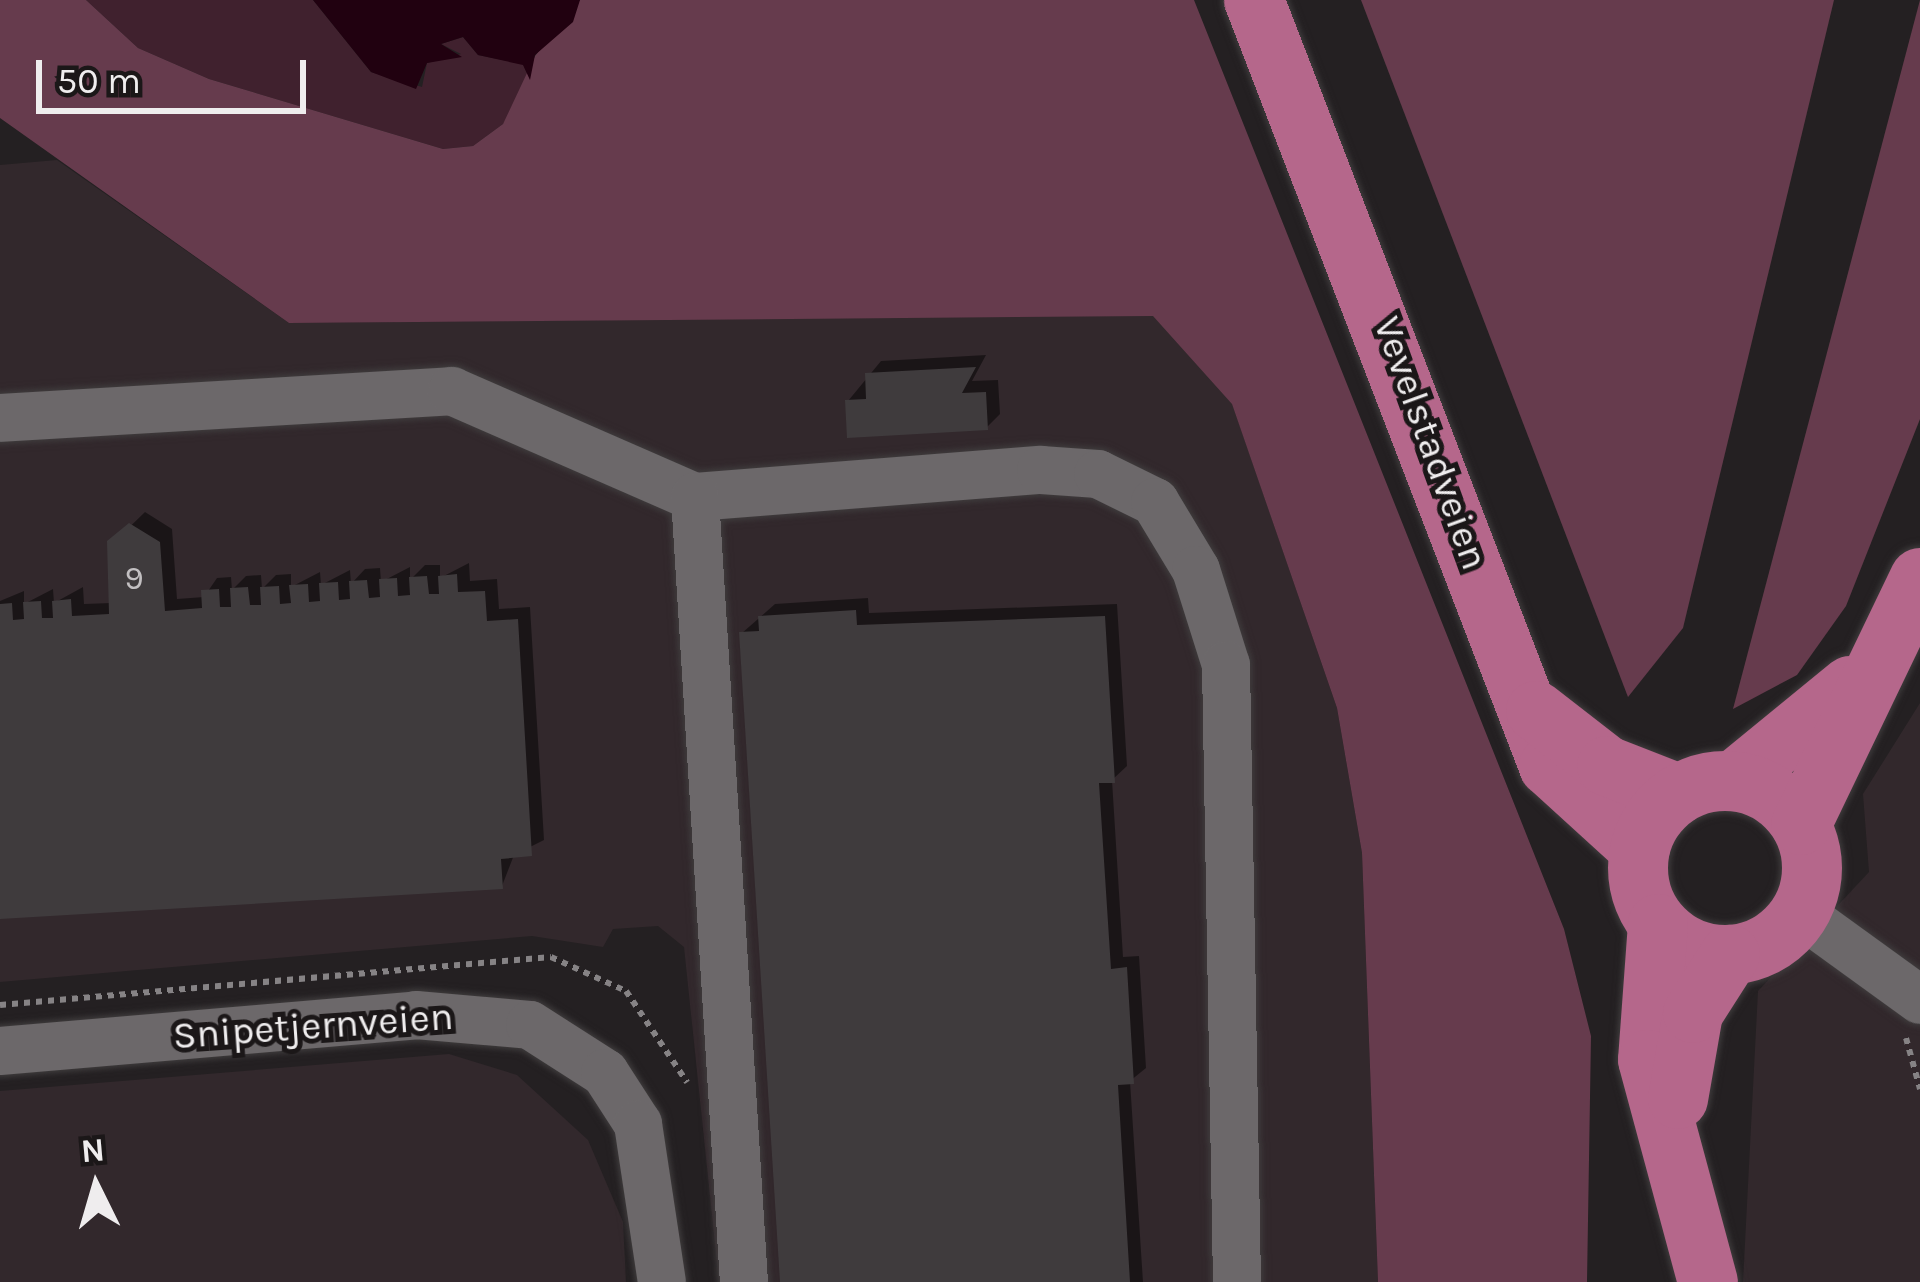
<!DOCTYPE html>
<html>
<head>
<meta charset="utf-8">
<style>
	body { margin:0 }
	#map { position:relative; width:1920px; height:1282px; overflow:hidden; background:#242022; font-family:Karla,sans-serif }
	div>[style] { position:absolute }
	[style*='--x'] { left:calc(var(--x)*1px); top:calc(var(--y)*1px); width:calc(var(--w)*1px); rotate:calc(var(--a)*1deg) }
	.built>* { inset:0; background:#32282c }
	.green>* { inset:0; background:#40212e }
	.forest>* { inset:0; background:#663b4d }
	.water>* { inset:0; background:#210110 }
	.shadow>* { inset:0; background:#0007 }
	.building>* { inset:0; background:#3f3b3d }
	.path>* { height:6px; margin-top:-3px; transform-origin:0; background:repeating-linear-gradient(90deg,#868385 0 6px,transparent 0 12px) }
	.roads { filter:drop-shadow(0 0 3px #3f3c3d) drop-shadow(0 0 3px #3f3c3d) }
	.minor>* { height:48px; margin:-24px; padding:0 24px; transform-origin:24px; border-radius:24px; background:#6c686a }
	.major>* { height:60px; margin:-30px; padding:0 30px; transform-origin:30px; border-radius:30px; background:#b5678b }
	.major>.ring { margin:-30px; padding:0; box-sizing:content-box; background:none; border:60px solid #b5678b; border-radius:50% }
	span { translate:-50% -50%; white-space:nowrap; text-align:center; line-height:1.15; -webkit-text-stroke:10px #1b1718; paint-order:stroke }
	.number-label { font-size:33px; color:#c3c0c2 }
	.number-label span { -webkit-text-stroke-width:0 }
	.street-label { font-size:39px; color:#efedee }
	.north { position:absolute; left:36px; top:1126px; width:120px; height:120px; -webkit-text-stroke:9px #1b1718; paint-order:stroke; rotate:355deg; font-size:33px; font-weight:700; line-height:48px; text-align:center; color:#efedee }
	.north::after { content:''; display:block; margin:auto; width:42px; height:54px; background:#efedee; clip-path:polygon(50% 0,100% 100%,50% 72%,0 100%) }
	.scale { position:absolute; left:36px; top:60px; width:270px; height:54px; box-sizing:border-box; border:6px solid #efedee; border-top:0; padding-left:15px; font-size:36px; line-height:42px; white-space:nowrap; color:#efedee; -webkit-text-stroke:9px #1b1718; paint-order:stroke }
</style>
</head>
<body>
<div id="map">
	<div class="built">
		<div style="clip-path:polygon(57px 160px,289px 323px,1153px 315px,1232px 403px,1337px 708px,1362px 853px,1378px 1282px,719px 1282px,684px 947px,658px 926px,613px 929px,603px 947px,532px 936px,0 982px,0 165px)"></div>
		<div style="clip-path:polygon(1920px 703px,1920px 1282px,1743px 1282px,1758px 991px,1869px 872px,1863px 794px)"></div>
		<div style="clip-path:polygon(449px 1054px,517px 1075px,588px 1140px,623px 1222px,626px 1282px,0 1282px,0 1091px)"></div>
	</div>
	<div class="green">
		<div style="clip-path:polygon(86px 0,313px 0,371px 72px,422px 87px,427px 63px,461px 54px,441px 44px,463px 37px,478px 55px,523px 64px,530px 80px,503px 124px,473px 146px,443px 149px,209px 79px,138px 48px)"></div>
	</div>
	<div class="forest">
		<div style="clip-path:polygon(0 0,86px 0,138px 48px,209px 79px,443px 149px,473px 146px,503px 124px,535px 56px,580px 0,1194px 0,1564px 929px,1591px 1036px,1587px 1282px,1378px 1282px,1362px 853px,1337px 708px,1232px 404px,1153px 316px,289px 323px,0 118px)"></div>
		<div style="clip-path:polygon(1361px 0,1834px 0,1683px 628px,1628px 697px)"></div>
		<div style="clip-path:polygon(1920px 0,1920px 419px,1846px 606px,1797px 675px,1733px 709px)"></div>
	</div>
	<div class="water">
		<div style="clip-path:polygon(313px 0,580px 0,573px 22px,535px 55px,530px 80px,523px 65px,478px 55px,463px 37px,441px 44px,462px 57px,427px 63px,416px 89px,371px 72px)"></div>
	</div>
	<div class="shadow">
		<div style="clip-path:polygon(986px 355px,972px 381px,998px 380px,1000px 414px,987px 427px,848px 401px,881px 361px)"></div>
		<div style="clip-path:polygon(145px 512px,172px 529px,177px 599px,204px 597px,217px 578px,231px 577px,232px 590px,246px 576px,261px 575px,262px 589px,276px 575px,291px 574px,291px 587px,320px 572px,321px 585px,350px 570px,351px 584px,365px 569px,380px 568px,381px 582px,410px 567px,410px 580px,425px 565px,440px 565px,440px 578px,469px 563px,470px 581px,497px 579px,499px 609px,530px 607px,544px 840px,514px 855px,502px 886px,0 916px,0 601px,24px 591px,24px 604px,53px 589px,54px 603px,83px 587px,84px 604px,111px 603px,109px 547px)"></div>
		<div style="clip-path:polygon(868px 598px,869px 613px,1117px 604px,1127px 766px,1112px 780px,1123px 957px,1139px 956px,1146px 1068px,1130px 1081px,1143px 1282px,783px 1282px,742px 633px,775px 604px)"></div>
	</div>
	<div class="building">
		<div style="clip-path:polygon(976px 367px,962px 393px,986px 392px,988px 430px,847px 438px,845px 400px,866px 399px,865px 373px)"></div>
		<div style="clip-path:polygon(129px 523px,160px 542px,165px 611px,202px 608px,201px 590px,219px 589px,220px 607px,231px 607px,230px 588px,248px 587px,250px 605px,261px 605px,260px 587px,279px 586px,280px 604px,291px 603px,289px 585px,308px 584px,309px 602px,320px 601px,319px 583px,338px 582px,339px 600px,350px 599px,349px 581px,367px 580px,369px 598px,380px 597px,379px 579px,397px 578px,398px 596px,410px 595px,409px 577px,427px 576px,429px 594px,439px 594px,438px 576px,457px 574px,458px 592px,485px 591px,487px 621px,518px 619px,532px 856px,501px 859px,503px 889px,0 919px,0 604px,12px 603px,13px 620px,24px 619px,23px 602px,41px 601px,42px 618px,53px 618px,52px 601px,71px 599px,72px 616px,109px 614px,107px 541px)"></div>
		<div style="clip-path:polygon(856px 610px,857px 625px,1105px 616px,1115px 783px,1099px 783px,1111px 969px,1127px 967px,1134px 1084px,1118px 1085px,1130px 1282px,780px 1282px,739px 632px,759px 631px,758px 616px)"></div>
	</div>
	<div class="path">
		<div style="--x:0;--y:1005;--w:553;--a:-4.98"></div>
		<div style="--x:551;--y:957;--w:82;--a:24.4"></div>
		<div style="--x:626;--y:991;--w:110;--a:56.2"></div>
		<div style="--x:1906;--y:1038;--w:53;--a:74.6"></div>
	</div>
	<div class="roads">
		<div class="minor">
			<div style="--x:0;--y:418;--w:453;--a:-3.4"></div>
			<div style="--x:452;--y:391;--w:265;--a:23.6"></div>
			<div style="--x:695;--y:497;--w:347;--a:-4.5"></div>
			<div style="--x:1041;--y:470;--w:57;--a:4"></div>
			<div style="--x:1098;--y:474;--w:64;--a:26.2"></div>
			<div style="--x:1155;--y:502;--w:79;--a:58.9"></div>
			<div style="--x:1196;--y:570;--w:100;--a:72.5"></div>
			<div style="--x:1226;--y:665;--w:617;--a:88.98"></div>
			<div style="--x:695;--y:497;--w:787;--a:86.43"></div>
			<div style="--x:1800;--y:913;--w:148;--a:35.9"></div>
			<div style="--x:0;--y:1051;--w:418;--a:-4.9"></div>
			<div style="--x:416;--y:1015;--w:114;--a:5"></div>
			<div style="--x:530;--y:1025;--w:89;--a:32.6"></div>
			<div style="--x:605;--y:1073;--w:61;--a:57.1"></div>
			<div style="--x:638;--y:1124;--w:160;--a:81.4"></div>
		</div>
		<div class="major">
			<div style="--x:1254;--y:0;--w:821;--a:68.94"></div>
			<div style="--x:1549;--y:766;--w:123;--a:42.4"></div>
			<div style="--x:1536;--y:711;--w:90;--a:37.8"></div>
			<div style="--x:1607;--y:766;--w:77;--a:21.3"></div>
			<div style="--x:1734;--y:781;--w:150;--a:-39.3"></div>
			<div class="ring" style="left:1638px;top:781px;width:114px;height:114px"></div>
			<div style="--x:1801;--y:825;--w:274;--a:-64.3"></div>
			<div style="--x:1658;--y:924;--w:136;--a:94.2"></div>
			<div style="--x:1648;--y:1060;--w:230;--a:74.9"></div>
			<div style="--x:1678;--y:1099;--w:87;--a:-80.1"></div>
			<div style="--x:1693;--y:1013;--w:69;--a:-57.5"></div>
		</div>
	</div>
	<div class="number-label">
		<span style="left:134px;top:579px">9</span>
	</div>
	<div class="street-label">
		<span style="left:1431px;top:443px;rotate:70deg">Vevelstadveien</span>
		<span style="left:313px;top:1026px;rotate:-4deg">Snipetjernveien</span>
	</div>
	<div class="north">N</div>
	<div class="scale">50 m</div>
</div>
</body>
</html>
